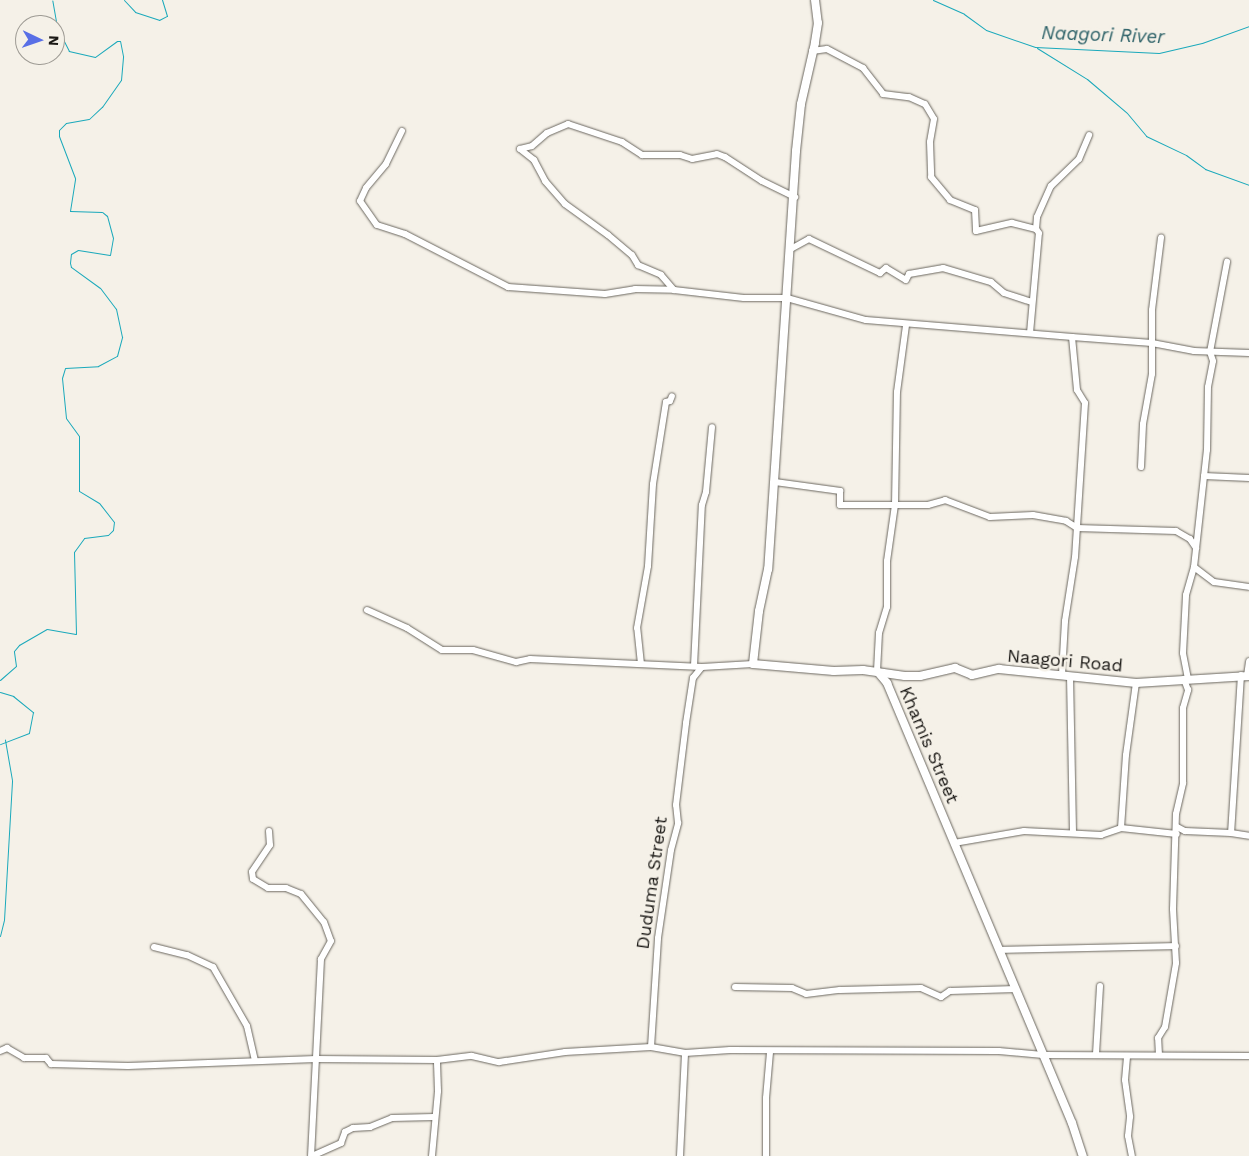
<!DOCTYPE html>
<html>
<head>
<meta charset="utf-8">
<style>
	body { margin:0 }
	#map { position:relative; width:1249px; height:1156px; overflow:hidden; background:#f5f1e8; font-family:"Work Sans",sans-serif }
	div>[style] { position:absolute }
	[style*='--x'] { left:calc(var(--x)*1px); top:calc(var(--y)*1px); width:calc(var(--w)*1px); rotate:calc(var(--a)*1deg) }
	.stream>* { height:1px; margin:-0.5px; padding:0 0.5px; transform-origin:0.5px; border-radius:0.5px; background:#1aa9bb }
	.roads { filter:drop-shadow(0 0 1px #6b675f) drop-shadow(0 0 1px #6b675f) }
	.minor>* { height:6px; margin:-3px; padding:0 3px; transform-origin:3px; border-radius:3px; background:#fff }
	.tertiary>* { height:8px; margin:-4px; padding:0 4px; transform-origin:4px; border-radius:4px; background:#fff }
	span { translate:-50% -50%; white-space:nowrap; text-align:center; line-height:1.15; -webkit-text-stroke:5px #f5f1e8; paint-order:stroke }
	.street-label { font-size:18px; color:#1b1916 }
	.water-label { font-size:19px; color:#2b6067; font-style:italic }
	.north { position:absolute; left:15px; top:15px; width:50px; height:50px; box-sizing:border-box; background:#f5f1e8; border:1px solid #9e9b94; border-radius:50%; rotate:93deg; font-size:14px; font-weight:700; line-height:20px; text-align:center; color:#1b1916 }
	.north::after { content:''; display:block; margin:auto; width:18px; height:22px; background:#596fe6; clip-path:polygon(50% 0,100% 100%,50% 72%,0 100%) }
</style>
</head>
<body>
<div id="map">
	<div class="stream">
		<div style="--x:124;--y:0;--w:16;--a:47"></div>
		<div style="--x:135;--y:12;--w:25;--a:18"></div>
		<div style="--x:159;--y:20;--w:9;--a:-27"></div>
		<div style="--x:167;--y:16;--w:17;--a:-107"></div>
		<div style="--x:933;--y:0;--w:34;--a:24"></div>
		<div style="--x:964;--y:14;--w:27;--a:36"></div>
		<div style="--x:986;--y:30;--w:52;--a:19.1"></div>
		<div style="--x:1035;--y:47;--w:124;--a:2.8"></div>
		<div style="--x:1159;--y:53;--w:44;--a:-13.1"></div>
		<div style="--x:1202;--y:43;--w:50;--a:-19.9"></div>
		<div style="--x:1037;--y:48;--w:59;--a:31.8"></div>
		<div style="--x:1087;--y:79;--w:52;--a:40.4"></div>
		<div style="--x:1127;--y:113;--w:30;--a:50"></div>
		<div style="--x:1146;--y:136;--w:44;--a:25.4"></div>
		<div style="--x:1186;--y:155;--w:24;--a:36"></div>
		<div style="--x:1205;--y:169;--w:47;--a:20"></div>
		<div style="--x:0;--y:680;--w:21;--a:-41"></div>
		<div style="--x:16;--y:666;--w:15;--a:-98"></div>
		<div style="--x:14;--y:651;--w:8;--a:-50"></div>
		<div style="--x:19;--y:645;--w:32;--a:-30"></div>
		<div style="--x:47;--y:629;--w:29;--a:10"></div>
		<div style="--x:76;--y:634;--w:82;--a:-91.4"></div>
		<div style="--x:74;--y:552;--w:17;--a:-54"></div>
		<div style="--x:84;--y:538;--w:24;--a:-7"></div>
		<div style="--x:108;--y:535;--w:7;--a:-45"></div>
		<div style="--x:113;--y:530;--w:8;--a:-83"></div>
		<div style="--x:114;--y:522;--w:24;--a:-128"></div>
		<div style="--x:99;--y:503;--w:23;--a:-149"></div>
		<div style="--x:79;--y:491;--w:55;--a:-90"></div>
		<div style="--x:79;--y:436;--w:22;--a:-126"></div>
		<div style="--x:66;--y:418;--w:40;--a:-95.7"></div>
		<div style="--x:62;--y:378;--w:10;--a:-73"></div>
		<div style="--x:65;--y:368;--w:33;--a:-3"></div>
		<div style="--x:98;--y:366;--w:21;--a:-28"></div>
		<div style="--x:117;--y:356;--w:20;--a:-75"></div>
		<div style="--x:122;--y:337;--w:29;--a:-102"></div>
		<div style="--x:116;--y:309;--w:26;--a:-127"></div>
		<div style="--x:100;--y:288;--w:36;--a:-144"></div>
		<div style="--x:71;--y:267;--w:4;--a:-104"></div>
		<div style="--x:70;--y:263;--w:9;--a:-84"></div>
		<div style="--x:71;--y:254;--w:8;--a:-30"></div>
		<div style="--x:78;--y:250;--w:32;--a:9"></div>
		<div style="--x:110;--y:255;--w:17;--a:-80"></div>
		<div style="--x:113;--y:238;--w:23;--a:-105"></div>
		<div style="--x:107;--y:216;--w:6;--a:-141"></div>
		<div style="--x:102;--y:212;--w:32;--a:-178"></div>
		<div style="--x:70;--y:211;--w:33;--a:-81"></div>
		<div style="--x:75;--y:178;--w:45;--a:-110.9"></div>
		<div style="--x:59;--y:136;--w:6;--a:-90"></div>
		<div style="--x:59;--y:130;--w:10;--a:-45"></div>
		<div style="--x:66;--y:123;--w:23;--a:-10"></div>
		<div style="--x:89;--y:119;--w:18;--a:-43"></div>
		<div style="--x:102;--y:107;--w:33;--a:-55"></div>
		<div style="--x:121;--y:80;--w:24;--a:-85"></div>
		<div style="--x:123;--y:56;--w:15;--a:-101"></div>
		<div style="--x:120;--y:41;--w:3;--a:180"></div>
		<div style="--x:117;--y:41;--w:27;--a:144"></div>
		<div style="--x:95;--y:57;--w:27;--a:-167"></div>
		<div style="--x:69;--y:51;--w:27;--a:-117"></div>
		<div style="--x:57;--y:27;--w:27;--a:-100"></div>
		<div style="--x:0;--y:692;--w:14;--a:17"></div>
		<div style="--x:13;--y:696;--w:26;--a:39"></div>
		<div style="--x:33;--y:712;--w:21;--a:101"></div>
		<div style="--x:29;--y:733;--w:31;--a:159"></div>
		<div style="--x:0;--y:936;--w:16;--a:-76"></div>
		<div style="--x:4;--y:920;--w:140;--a:-86.7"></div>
		<div style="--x:12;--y:780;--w:41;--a:-99.9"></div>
	</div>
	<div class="roads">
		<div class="minor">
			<div style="--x:812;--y:51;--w:15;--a:-8"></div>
			<div style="--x:827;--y:49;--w:41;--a:27.8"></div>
			<div style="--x:863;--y:68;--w:33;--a:52"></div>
			<div style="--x:883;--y:94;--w:26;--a:7"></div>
			<div style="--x:909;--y:97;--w:17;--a:24"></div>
			<div style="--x:925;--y:104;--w:17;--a:59"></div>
			<div style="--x:934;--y:119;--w:23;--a:100"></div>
			<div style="--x:930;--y:142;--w:35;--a:88"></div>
			<div style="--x:931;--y:177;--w:30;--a:50"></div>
			<div style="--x:950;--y:200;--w:27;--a:22"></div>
			<div style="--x:975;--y:210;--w:21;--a:87"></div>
			<div style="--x:976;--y:231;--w:37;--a:-13"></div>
			<div style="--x:1012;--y:223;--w:25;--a:14"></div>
			<div style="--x:402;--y:131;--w:37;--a:116"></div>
			<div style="--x:386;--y:164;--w:31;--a:130"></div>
			<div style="--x:366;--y:188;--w:14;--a:115"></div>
			<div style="--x:360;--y:201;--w:29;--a:55"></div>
			<div style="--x:377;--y:225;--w:29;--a:18"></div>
			<div style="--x:405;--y:234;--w:116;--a:27.2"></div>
			<div style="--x:508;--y:287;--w:97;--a:4.1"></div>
			<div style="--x:605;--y:294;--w:30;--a:-9"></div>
			<div style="--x:635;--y:289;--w:39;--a:1"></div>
			<div style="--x:674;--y:290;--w:70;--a:6.5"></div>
			<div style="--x:744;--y:298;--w:43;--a:0"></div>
			<div style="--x:787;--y:298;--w:82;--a:15.6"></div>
			<div style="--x:866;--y:320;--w:207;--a:4.7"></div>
			<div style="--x:1072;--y:337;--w:53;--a:84.6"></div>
			<div style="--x:1077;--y:390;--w:15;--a:58"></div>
			<div style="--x:1085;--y:403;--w:154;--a:93.7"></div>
			<div style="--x:1075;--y:557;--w:65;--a:98.9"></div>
			<div style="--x:1065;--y:621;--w:53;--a:93.2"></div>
			<div style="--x:520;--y:149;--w:12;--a:-14"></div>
			<div style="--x:532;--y:146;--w:20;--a:-41"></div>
			<div style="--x:547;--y:133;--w:23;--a:-23"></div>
			<div style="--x:568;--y:124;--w:57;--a:18.4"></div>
			<div style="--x:622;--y:142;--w:24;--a:33"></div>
			<div style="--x:642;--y:155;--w:38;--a:0"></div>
			<div style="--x:680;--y:155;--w:13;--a:18"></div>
			<div style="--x:692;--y:159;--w:25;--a:-11"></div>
			<div style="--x:717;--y:154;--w:9;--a:21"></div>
			<div style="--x:725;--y:157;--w:44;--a:33"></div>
			<div style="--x:762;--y:181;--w:37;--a:26"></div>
			<div style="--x:520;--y:149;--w:18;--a:38"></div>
			<div style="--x:534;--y:160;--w:24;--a:62"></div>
			<div style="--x:545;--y:181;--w:30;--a:49"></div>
			<div style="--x:565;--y:204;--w:53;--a:35.8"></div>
			<div style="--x:608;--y:235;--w:31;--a:40"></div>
			<div style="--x:632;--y:255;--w:12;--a:59"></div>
			<div style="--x:638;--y:265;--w:25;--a:23"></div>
			<div style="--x:661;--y:275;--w:20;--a:49"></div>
			<div style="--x:789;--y:250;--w:23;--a:-29"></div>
			<div style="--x:809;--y:239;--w:79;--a:25.6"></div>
			<div style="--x:880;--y:273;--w:8;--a:-40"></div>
			<div style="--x:886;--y:268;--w:23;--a:31"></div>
			<div style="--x:906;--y:280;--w:7;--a:-63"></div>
			<div style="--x:909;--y:274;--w:35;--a:-10"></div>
			<div style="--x:943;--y:268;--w:50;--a:16.3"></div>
			<div style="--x:991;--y:282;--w:17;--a:40"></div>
			<div style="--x:1004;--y:293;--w:29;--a:18"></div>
			<div style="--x:1030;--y:333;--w:100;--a:-84.9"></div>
			<div style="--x:1039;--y:233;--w:5;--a:-127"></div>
			<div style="--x:1036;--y:229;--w:12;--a:-85"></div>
			<div style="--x:1037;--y:217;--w:34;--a:-66"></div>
			<div style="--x:1051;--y:186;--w:39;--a:-44"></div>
			<div style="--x:1079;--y:159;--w:26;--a:-67"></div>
			<div style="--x:1072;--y:337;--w:80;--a:4.3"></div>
			<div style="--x:1152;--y:343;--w:43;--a:10.8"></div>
			<div style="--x:1194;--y:351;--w:55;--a:2.1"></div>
			<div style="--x:1141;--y:467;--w:43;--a:-87.3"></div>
			<div style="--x:1143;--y:424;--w:51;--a:-79.8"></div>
			<div style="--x:1152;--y:374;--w:64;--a:-90"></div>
			<div style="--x:1152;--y:310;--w:73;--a:-82.9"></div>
			<div style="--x:1204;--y:476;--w:45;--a:2.5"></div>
			<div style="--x:775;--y:482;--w:66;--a:7.9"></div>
			<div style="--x:840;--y:491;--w:14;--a:90"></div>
			<div style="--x:840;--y:505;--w:88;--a:0"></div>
			<div style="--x:928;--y:505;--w:18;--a:-16"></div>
			<div style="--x:945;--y:500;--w:48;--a:20.7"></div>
			<div style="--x:990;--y:517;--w:43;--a:-2.7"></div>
			<div style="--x:1033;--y:515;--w:34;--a:10"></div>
			<div style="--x:1066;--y:521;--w:13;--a:32"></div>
			<div style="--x:1077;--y:528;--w:99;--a:1.7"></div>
			<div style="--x:1176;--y:531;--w:16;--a:30"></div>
			<div style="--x:1190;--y:539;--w:11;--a:56"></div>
			<div style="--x:1194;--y:567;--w:25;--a:37"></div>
			<div style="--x:1214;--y:582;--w:35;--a:8"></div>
			<div style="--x:367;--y:610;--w:44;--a:24.2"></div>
			<div style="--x:407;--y:628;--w:41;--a:32.2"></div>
			<div style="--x:442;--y:650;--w:31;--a:0"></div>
			<div style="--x:473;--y:650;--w:45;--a:15.6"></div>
			<div style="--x:516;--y:662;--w:14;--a:-12"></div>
			<div style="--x:530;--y:659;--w:172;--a:2.7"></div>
			<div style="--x:702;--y:667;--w:51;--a:-3.4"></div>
			<div style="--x:641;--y:664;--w:36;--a:-96"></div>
			<div style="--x:637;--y:628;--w:63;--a:-79.9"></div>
			<div style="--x:648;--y:566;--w:82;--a:-86.5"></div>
			<div style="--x:653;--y:484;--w:83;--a:-81"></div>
			<div style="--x:666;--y:402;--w:4;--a:-14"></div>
			<div style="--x:670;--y:401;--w:5;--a:-68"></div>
			<div style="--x:694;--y:666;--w:161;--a:-87.2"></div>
			<div style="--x:702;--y:505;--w:14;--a:-73"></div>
			<div style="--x:706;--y:492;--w:65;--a:-84.7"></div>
			<div style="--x:877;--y:671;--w:38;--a:-87"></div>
			<div style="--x:879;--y:633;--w:27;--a:-73"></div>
			<div style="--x:887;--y:607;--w:46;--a:-90"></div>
			<div style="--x:887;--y:561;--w:57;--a:-81.9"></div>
			<div style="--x:895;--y:505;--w:113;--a:-89"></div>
			<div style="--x:897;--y:392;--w:68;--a:-82.3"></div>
			<div style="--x:1241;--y:675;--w:158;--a:93.6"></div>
			<div style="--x:1231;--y:833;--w:18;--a:9"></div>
			<div style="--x:1070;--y:676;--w:157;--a:88.9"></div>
			<div style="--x:1247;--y:676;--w:15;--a:-82"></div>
			<div style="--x:1188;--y:679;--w:26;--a:-101"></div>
			<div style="--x:1183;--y:653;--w:58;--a:-87"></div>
			<div style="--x:1186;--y:595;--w:29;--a:-74"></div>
			<div style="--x:1194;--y:567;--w:118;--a:-83.7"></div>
			<div style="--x:1207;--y:450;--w:63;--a:-89.1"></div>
			<div style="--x:1208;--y:387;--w:26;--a:-79"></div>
			<div style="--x:1213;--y:361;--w:9;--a:-108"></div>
			<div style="--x:1210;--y:352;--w:92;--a:-79.3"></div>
			<div style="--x:1177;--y:827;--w:9;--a:27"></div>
			<div style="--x:1185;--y:831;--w:46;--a:2.5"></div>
			<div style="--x:1121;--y:828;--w:73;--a:-86.1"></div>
			<div style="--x:1126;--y:755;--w:73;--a:-82.1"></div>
			<div style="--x:269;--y:831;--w:14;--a:86"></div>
			<div style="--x:270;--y:845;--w:32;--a:124"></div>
			<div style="--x:252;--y:872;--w:7;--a:82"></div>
			<div style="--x:253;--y:879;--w:17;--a:31"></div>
			<div style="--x:268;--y:888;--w:18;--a:0"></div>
			<div style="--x:286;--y:888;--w:16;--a:22"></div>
			<div style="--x:301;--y:894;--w:36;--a:51"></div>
			<div style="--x:324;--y:922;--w:20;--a:70"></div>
			<div style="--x:331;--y:941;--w:21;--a:119"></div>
			<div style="--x:321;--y:959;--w:197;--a:92.9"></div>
			<div style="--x:954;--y:843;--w:71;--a:-9.7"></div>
			<div style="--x:1024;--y:831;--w:77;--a:3"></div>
			<div style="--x:1101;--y:835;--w:21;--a:-19"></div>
			<div style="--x:1121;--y:828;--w:56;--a:6.1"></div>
			<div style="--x:154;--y:947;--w:34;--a:14"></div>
			<div style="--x:187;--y:955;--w:29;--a:25"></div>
			<div style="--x:213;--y:967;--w:68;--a:60"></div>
			<div style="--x:247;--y:1026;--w:35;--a:77"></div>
			<div style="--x:999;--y:950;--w:177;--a:-1.3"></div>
			<div style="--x:735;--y:987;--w:57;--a:1"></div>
			<div style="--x:792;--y:988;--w:15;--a:23"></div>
			<div style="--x:806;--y:994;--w:34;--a:-7"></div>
			<div style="--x:840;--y:990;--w:81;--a:-1.4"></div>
			<div style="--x:921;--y:988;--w:22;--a:24"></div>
			<div style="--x:941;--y:997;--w:11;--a:-34"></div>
			<div style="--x:950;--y:991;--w:66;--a:-1.7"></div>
			<div style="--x:651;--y:1047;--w:109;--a:-86.3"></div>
			<div style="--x:658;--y:938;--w:89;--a:-81.6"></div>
			<div style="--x:671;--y:850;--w:28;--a:-75"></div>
			<div style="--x:678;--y:823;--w:18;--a:-96"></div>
			<div style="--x:676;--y:805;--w:83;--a:-83"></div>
			<div style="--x:686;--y:723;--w:46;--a:-81.2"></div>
			<div style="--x:693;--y:678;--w:14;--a:-51"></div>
			<div style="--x:0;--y:1051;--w:8;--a:-23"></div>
			<div style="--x:7;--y:1048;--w:20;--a:30"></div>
			<div style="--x:24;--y:1058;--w:22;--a:0"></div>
			<div style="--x:46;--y:1058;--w:8;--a:50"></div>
			<div style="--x:51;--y:1064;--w:77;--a:1.5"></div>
			<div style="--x:128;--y:1066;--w:188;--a:-2.1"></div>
			<div style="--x:316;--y:1059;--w:121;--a:0.5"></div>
			<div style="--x:437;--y:1060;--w:35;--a:-7"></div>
			<div style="--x:472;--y:1056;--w:28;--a:13"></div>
			<div style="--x:499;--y:1062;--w:67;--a:-8.6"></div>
			<div style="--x:565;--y:1052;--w:86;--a:-3.3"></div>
			<div style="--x:651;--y:1047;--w:35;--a:10"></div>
			<div style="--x:685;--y:1053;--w:45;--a:-3.8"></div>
			<div style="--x:730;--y:1050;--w:269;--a:0.2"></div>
			<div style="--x:999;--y:1051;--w:44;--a:5.2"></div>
			<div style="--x:1043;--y:1055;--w:206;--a:0.3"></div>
			<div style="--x:1096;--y:1054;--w:68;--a:-86.6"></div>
			<div style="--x:1159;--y:1055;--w:17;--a:-93"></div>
			<div style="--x:1158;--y:1038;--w:13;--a:-58"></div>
			<div style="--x:1165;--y:1027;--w:65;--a:-80.2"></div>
			<div style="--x:1176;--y:963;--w:54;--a:-93.2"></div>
			<div style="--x:1173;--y:909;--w:95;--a:-88.2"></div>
			<div style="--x:1176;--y:814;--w:32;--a:-77"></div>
			<div style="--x:1183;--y:783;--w:75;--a:-90"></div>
			<div style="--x:1183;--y:708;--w:19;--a:-74"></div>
			<div style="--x:1188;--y:690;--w:12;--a:-110"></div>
			<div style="--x:1127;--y:1057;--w:23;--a:95"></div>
			<div style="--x:1125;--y:1080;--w:37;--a:82"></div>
			<div style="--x:1130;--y:1117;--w:19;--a:96"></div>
			<div style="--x:1128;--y:1136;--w:20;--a:79"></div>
			<div style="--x:312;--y:1156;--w:32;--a:-24"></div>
			<div style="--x:341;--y:1143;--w:12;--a:-70"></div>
			<div style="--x:345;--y:1132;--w:9;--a:-27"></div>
			<div style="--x:353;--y:1128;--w:17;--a:-3"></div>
			<div style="--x:370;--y:1127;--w:24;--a:-22"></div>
			<div style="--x:392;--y:1118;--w:42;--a:-1.4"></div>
			<div style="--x:432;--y:1156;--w:65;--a:-84.7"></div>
			<div style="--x:438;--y:1091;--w:31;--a:-92"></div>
			<div style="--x:680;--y:1156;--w:103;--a:-87.2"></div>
			<div style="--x:766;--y:1156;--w:58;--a:-90"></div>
			<div style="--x:766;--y:1098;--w:46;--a:-85"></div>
		</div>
		<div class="tertiary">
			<div style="--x:815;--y:0;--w:23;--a:83"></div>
			<div style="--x:818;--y:23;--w:20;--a:99"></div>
			<div style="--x:815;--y:43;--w:63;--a:102.9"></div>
			<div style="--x:801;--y:104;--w:47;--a:96.1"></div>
			<div style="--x:796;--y:151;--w:419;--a:93.8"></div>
			<div style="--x:768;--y:569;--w:43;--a:102.1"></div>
			<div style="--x:759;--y:611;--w:53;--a:96.5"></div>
			<div style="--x:753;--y:664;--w:81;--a:4.9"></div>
			<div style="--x:834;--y:671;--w:29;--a:-2"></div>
			<div style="--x:863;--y:670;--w:42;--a:8.1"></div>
			<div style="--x:905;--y:676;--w:15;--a:0"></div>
			<div style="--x:920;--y:676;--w:36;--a:-13"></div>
			<div style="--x:955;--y:668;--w:18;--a:22"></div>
			<div style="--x:972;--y:675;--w:28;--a:-13"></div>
			<div style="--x:999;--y:669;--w:138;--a:5.8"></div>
			<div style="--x:1136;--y:683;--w:113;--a:-3.5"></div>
			<div style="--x:877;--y:671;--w:16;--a:50"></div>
			<div style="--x:887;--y:683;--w:477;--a:67.2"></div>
			<div style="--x:1072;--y:1123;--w:35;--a:72"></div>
		</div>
	</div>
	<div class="street-label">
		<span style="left:1065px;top:661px;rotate:5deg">Naagori Road</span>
		<span style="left:929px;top:745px;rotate:67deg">Khamis Street</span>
		<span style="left:652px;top:883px;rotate:-82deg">Duduma Street</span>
	</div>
	<div class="water-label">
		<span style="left:1103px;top:35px;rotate:2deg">Naagori River</span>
	</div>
	<div class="north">N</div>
</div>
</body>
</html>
